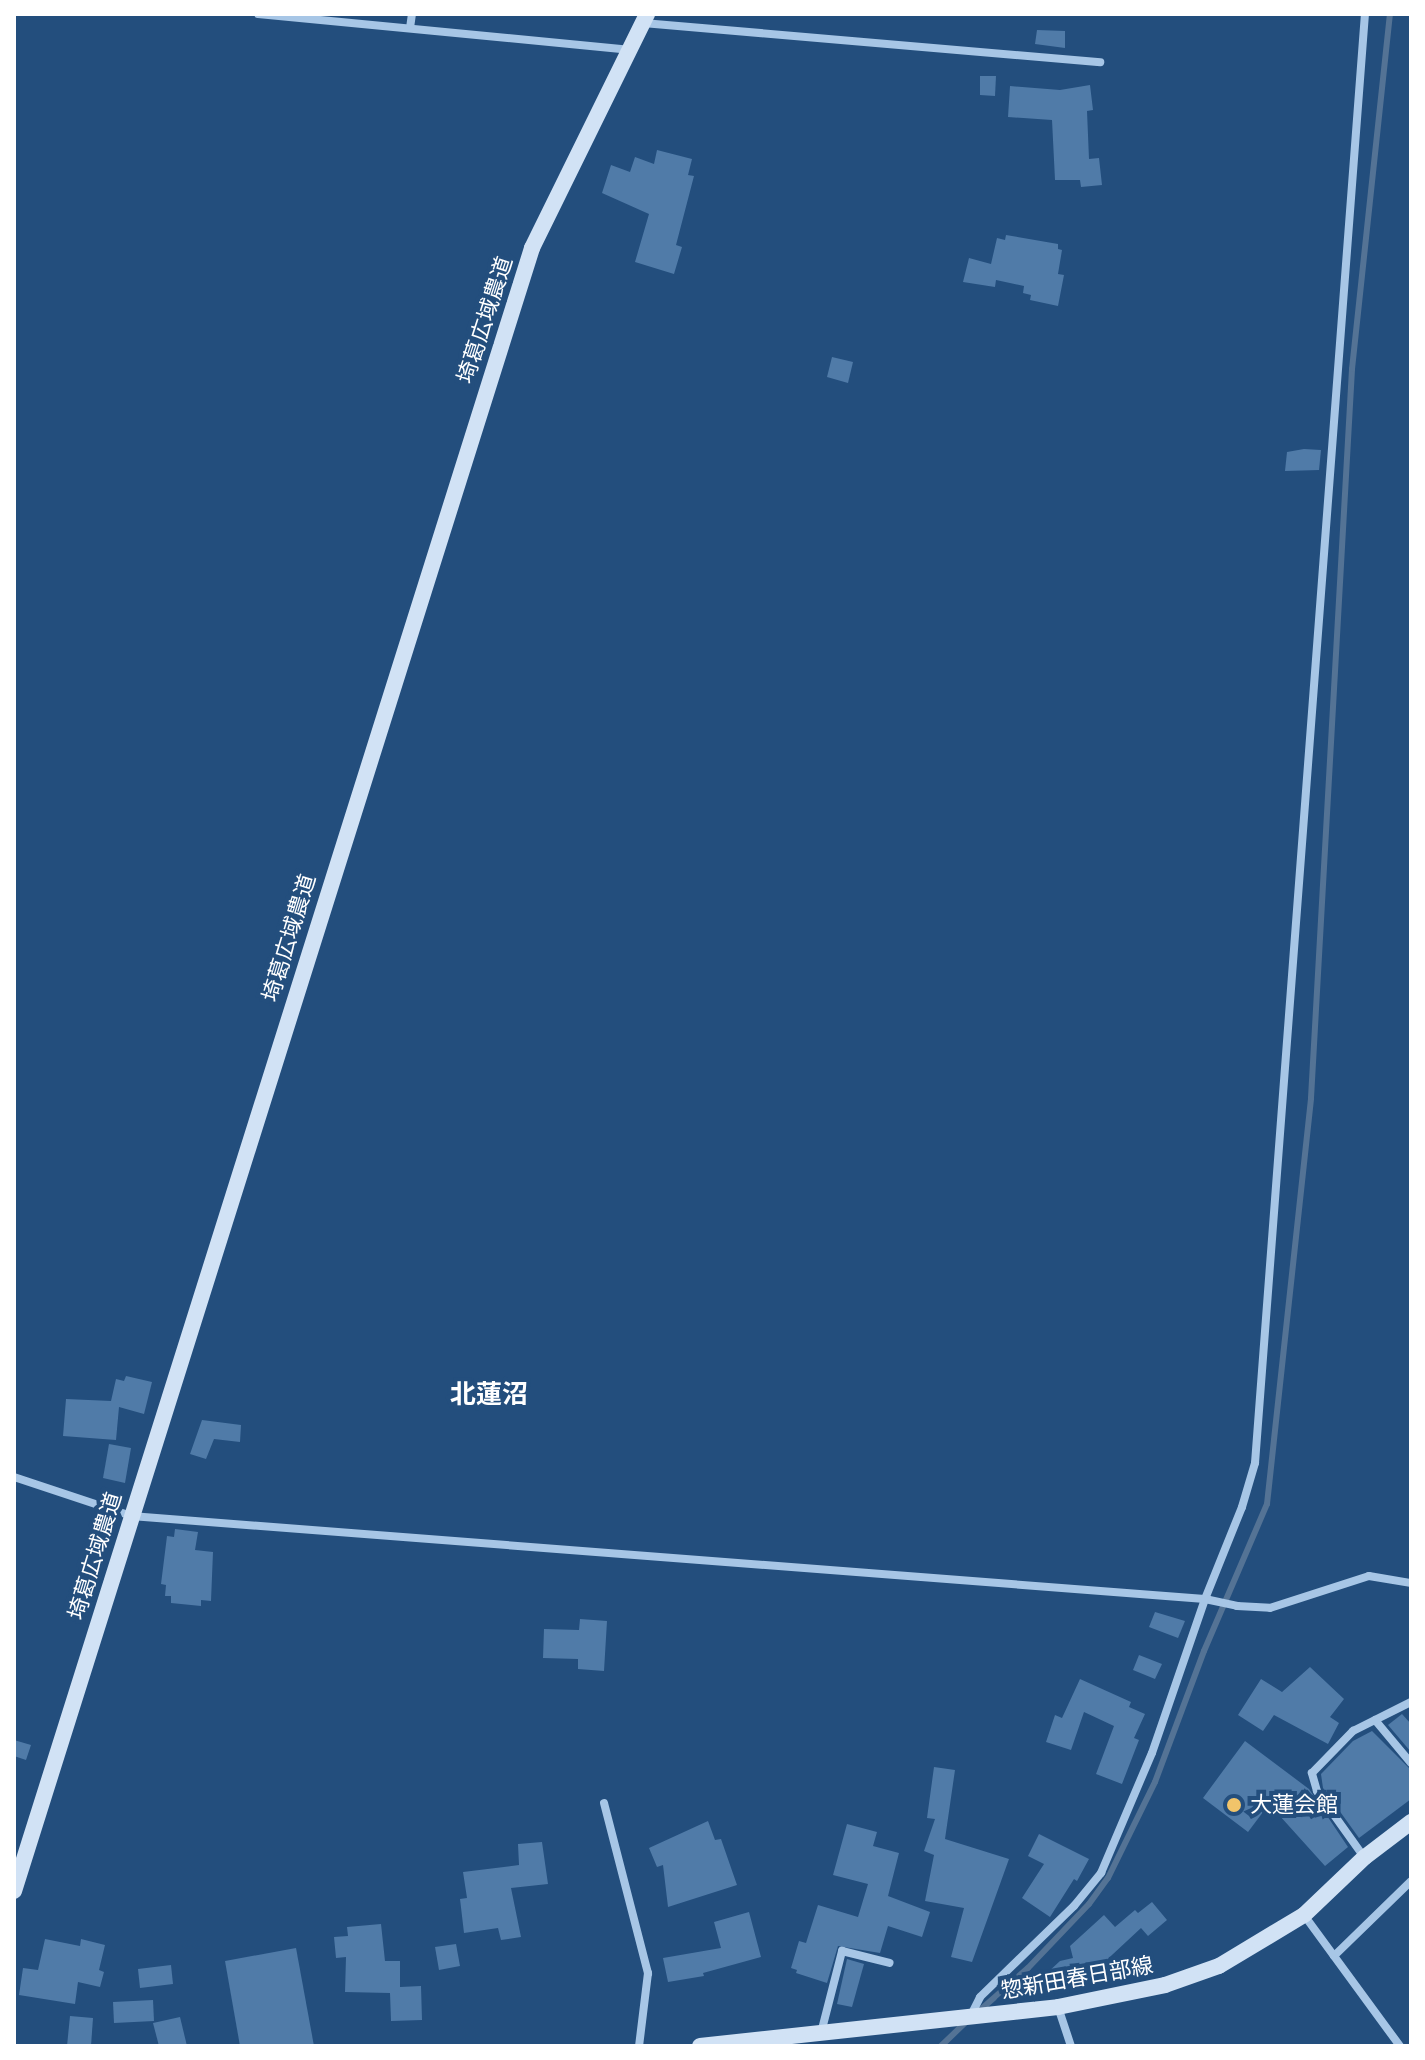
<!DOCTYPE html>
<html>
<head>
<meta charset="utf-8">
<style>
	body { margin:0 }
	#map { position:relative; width:1425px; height:2060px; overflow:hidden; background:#234e7d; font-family:Arial,"Noto Sans JP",sans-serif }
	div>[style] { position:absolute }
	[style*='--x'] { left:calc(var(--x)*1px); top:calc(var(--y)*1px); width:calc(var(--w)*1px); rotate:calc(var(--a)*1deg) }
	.stream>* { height:6px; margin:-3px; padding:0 3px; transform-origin:3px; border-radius:3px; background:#547395 }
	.building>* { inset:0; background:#507ba8 }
	.street>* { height:8px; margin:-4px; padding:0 4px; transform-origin:4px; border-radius:4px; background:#a7c6e6 }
	.secondary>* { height:16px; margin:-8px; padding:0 8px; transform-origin:8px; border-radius:8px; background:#d1e2f5 }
	.dots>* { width:22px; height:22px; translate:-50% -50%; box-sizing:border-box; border:4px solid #234e7d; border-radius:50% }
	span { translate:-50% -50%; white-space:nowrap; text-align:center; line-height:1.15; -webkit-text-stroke:8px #234e7d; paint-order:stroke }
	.street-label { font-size:22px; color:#fff }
	.poi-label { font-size:22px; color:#fff }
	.left { translate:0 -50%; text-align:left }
	.quarter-label { font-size:26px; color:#fff; font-weight:700 }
	.frame { position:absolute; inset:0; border:16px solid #fff; pointer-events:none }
</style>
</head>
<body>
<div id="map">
	<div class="stream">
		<div style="--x:979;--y:2011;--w:65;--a:-41.3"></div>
		<div style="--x:1028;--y:1968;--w:88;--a:-46.4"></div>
		<div style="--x:1089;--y:1904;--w:32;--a:-54"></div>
		<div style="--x:1108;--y:1878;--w:107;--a:-63.9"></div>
		<div style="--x:1155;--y:1782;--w:140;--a:-69.5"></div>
		<div style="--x:1204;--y:1651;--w:160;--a:-66.8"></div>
		<div style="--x:1267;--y:1504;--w:408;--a:-83.8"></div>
		<div style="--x:1311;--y:1098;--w:730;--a:-86.78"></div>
		<div style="--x:1352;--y:369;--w:357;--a:-83.9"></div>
		<div style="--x:941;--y:2046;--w:36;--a:-44"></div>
	</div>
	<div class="building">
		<div style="clip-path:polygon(1037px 30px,1065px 31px,1065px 48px,1035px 44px)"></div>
		<div style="clip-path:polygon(980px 76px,996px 76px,995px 96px,980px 95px)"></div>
		<div style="clip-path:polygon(1090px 85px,1093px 110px,1087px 111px,1089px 159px,1099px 158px,1102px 185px,1081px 187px,1080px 180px,1055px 180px,1052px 120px,1008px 117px,1010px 86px,1060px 90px)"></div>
		<div style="clip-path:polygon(657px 150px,692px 159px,688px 175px,694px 176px,676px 245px,682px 247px,674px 274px,635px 262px,649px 214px,602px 193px,611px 165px,630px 172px,635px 157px,654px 164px)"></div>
		<div style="clip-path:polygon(1006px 235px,1058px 244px,1058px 249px,1062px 250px,1058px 274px,1064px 275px,1058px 306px,1030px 300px,1031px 295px,1023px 293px,1024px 286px,996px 280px,995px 287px,963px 282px,969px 258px,991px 264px,997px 238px,1005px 240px)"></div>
		<div style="clip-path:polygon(832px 357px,853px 362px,848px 383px,827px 377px)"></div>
		<div style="clip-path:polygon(1304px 449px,1321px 450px,1319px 470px,1285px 471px,1287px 452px)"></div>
		<div style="clip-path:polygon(126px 1376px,152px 1382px,144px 1414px,119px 1407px,116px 1440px,63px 1436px,66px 1399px,111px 1401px,116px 1379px,124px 1381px)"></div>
		<div style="clip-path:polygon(202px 1420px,241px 1425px,240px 1442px,214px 1439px,206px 1459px,190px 1454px)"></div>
		<div style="clip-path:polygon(109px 1444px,131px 1448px,125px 1483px,103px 1478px)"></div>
		<div style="clip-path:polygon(175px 1529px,198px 1532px,195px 1550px,213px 1552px,211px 1601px,201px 1600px,201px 1606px,171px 1603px,171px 1596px,165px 1596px,166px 1585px,161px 1584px,167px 1536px,174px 1537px)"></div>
		<div style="clip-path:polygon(1155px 1612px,1185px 1621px,1178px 1638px,1149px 1627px)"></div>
		<div style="clip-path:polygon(580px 1619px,607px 1621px,604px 1671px,578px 1669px,578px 1659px,543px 1658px,544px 1629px,579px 1630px)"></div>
		<div style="clip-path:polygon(1139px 1655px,1162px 1664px,1155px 1679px,1133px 1670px)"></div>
		<div style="clip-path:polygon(1310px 1667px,1344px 1699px,1330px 1717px,1339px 1723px,1328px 1744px,1274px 1715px,1263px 1731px,1238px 1715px,1261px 1679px,1282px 1692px)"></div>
		<div style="clip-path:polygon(1080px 1679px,1131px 1702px,1129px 1707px,1145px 1714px,1134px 1738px,1139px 1740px,1122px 1784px,1096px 1774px,1114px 1726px,1084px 1712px,1071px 1750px,1046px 1742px,1055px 1715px,1062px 1718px)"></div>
		<div style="clip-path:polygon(1402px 1714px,1411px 1724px,1411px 1752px,1388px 1725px)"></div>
		<div style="clip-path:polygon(1372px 1731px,1411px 1770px,1411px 1799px,1359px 1838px,1323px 1788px,1321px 1774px,1353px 1741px)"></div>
		<div style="clip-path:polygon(14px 1740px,31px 1745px,26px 1760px,14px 1756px)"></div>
		<div style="clip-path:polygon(1245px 1741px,1309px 1789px,1348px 1847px,1325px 1866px,1269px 1804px,1248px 1832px,1203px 1798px)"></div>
		<div style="clip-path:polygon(934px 1767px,955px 1770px,945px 1839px,1009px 1859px,972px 1962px,951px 1957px,964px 1908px,925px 1901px,934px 1855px,924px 1851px,935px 1819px,927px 1818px)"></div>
		<div style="clip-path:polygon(708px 1821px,715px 1840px,721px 1839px,737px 1885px,668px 1907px,663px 1865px,657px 1867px,649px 1848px)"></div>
		<div style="clip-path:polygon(847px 1824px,877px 1832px,873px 1846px,899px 1853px,888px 1896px,930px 1912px,922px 1937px,888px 1926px,880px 1953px,838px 1946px,827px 1983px,796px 1973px,797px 1970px,791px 1968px,799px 1941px,806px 1943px,818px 1905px,858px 1917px,868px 1884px,833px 1875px)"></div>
		<div style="clip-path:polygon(1039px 1834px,1089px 1859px,1077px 1881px,1074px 1879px,1050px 1917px,1022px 1898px,1044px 1864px,1028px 1856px)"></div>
		<div style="clip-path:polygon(542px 1842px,548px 1884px,511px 1888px,521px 1937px,501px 1940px,498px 1928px,464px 1933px,460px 1899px,467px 1898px,463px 1872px,519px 1865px,518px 1844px)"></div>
		<div style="clip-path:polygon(1152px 1902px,1167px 1920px,1148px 1936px,1141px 1928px,1098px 1968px,1033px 1986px,1060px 1961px,1073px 1958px,1070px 1946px,1104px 1915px,1115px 1927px,1135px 1910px,1138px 1913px)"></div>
		<div style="clip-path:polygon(749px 1912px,761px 1957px,703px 1973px,704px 1976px,668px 1982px,663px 1958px,721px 1948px,714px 1922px)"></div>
		<div style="clip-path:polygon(381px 1924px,385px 1961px,400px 1961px,400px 1987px,421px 1986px,422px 2020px,391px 2021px,390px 1993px,345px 1992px,346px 1957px,336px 1958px,334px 1937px,348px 1936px,347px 1927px)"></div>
		<div style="clip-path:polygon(45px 1939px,80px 1946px,81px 1939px,105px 1945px,99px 1970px,104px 1972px,100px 1987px,78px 1982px,75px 2004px,19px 1995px,23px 1968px,38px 1970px)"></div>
		<div style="clip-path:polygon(456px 1944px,460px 1966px,439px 1970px,435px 1947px)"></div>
		<div style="clip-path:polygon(296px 1948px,314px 2046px,240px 2046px,225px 1961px)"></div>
		<div style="clip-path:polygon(847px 1959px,864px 1964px,852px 2007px,837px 2004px)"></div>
		<div style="clip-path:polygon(171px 1965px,173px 1984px,140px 1988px,138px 1969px)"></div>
		<div style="clip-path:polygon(153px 2000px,154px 2021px,114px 2023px,113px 2002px)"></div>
		<div style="clip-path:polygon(70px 2016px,93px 2018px,91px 2046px,67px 2046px)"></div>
		<div style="clip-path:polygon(180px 2017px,187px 2046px,159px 2046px,153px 2023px)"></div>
	</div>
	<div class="street">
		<div style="--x:258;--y:14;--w:375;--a:5.5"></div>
		<div style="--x:643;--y:23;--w:459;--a:4.9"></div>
		<div style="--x:410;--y:28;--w:14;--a:-82"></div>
		<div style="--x:14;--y:1477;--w:123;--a:18.4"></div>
		<div style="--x:131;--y:1516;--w:1077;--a:4.42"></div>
		<div style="--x:1205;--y:1599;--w:33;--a:12"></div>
		<div style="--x:1237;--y:1606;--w:33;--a:3"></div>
		<div style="--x:1270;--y:1608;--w:104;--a:-17.9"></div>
		<div style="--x:1369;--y:1576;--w:43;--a:9.5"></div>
		<div style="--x:1375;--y:1720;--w:56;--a:50.1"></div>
		<div style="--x:604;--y:1803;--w:176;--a:75.5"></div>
		<div style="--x:648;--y:1973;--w:74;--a:97"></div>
		<div style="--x:1364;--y:1857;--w:81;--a:-125.5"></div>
		<div style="--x:1317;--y:1791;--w:19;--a:-106"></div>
		<div style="--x:1312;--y:1773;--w:59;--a:-45.7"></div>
		<div style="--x:1353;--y:1731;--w:65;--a:-26.6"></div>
		<div style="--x:1304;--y:1915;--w:162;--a:53.8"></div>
		<div style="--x:1334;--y:1956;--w:107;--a:-44.2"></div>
		<div style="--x:1058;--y:2007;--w:41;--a:71.6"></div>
		<div style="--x:970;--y:2017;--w:22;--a:-63"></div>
		<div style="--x:980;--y:1997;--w:131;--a:-44.1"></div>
		<div style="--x:1074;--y:1906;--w:43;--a:-50.7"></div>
		<div style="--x:1101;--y:1873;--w:130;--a:-67"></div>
		<div style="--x:1152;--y:1753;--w:163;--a:-71"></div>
		<div style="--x:1205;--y:1599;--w:99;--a:-68.1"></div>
		<div style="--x:1242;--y:1507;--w:46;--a:-73.5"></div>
		<div style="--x:1255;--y:1463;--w:1453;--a:-85.66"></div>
		<div style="--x:821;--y:2033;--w:85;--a:-75.6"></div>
		<div style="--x:842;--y:1951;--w:49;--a:14"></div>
	</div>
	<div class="secondary">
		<div style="--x:14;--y:1891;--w:1723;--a:-72.5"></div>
		<div style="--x:532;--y:248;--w:261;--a:-63.8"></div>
		<div style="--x:700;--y:2046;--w:360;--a:-6.2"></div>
		<div style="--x:1058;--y:2007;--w:109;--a:-11.6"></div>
		<div style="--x:1165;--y:1985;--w:57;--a:-19.4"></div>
		<div style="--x:1219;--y:1966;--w:99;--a:-31"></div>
		<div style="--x:1304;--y:1915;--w:84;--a:-43.6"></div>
		<div style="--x:1365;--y:1857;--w:58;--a:-37.3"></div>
	</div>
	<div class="dots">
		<div style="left:1234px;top:1805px;background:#f1c46a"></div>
	</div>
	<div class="street-label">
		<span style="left:485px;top:320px;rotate:-72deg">埼葛広域農道</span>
		<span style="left:289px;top:938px;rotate:-73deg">埼葛広域農道</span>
		<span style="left:95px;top:1556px;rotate:-73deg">埼葛広域農道</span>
		<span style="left:1077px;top:1978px;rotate:-10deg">惣新田春日部線</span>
	</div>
	<div class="poi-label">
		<span class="left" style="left:1250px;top:1805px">大蓮会館</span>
	</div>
	<div class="quarter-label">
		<span style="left:489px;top:1395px">北蓮沼</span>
	</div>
	<div class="frame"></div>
</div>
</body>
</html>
